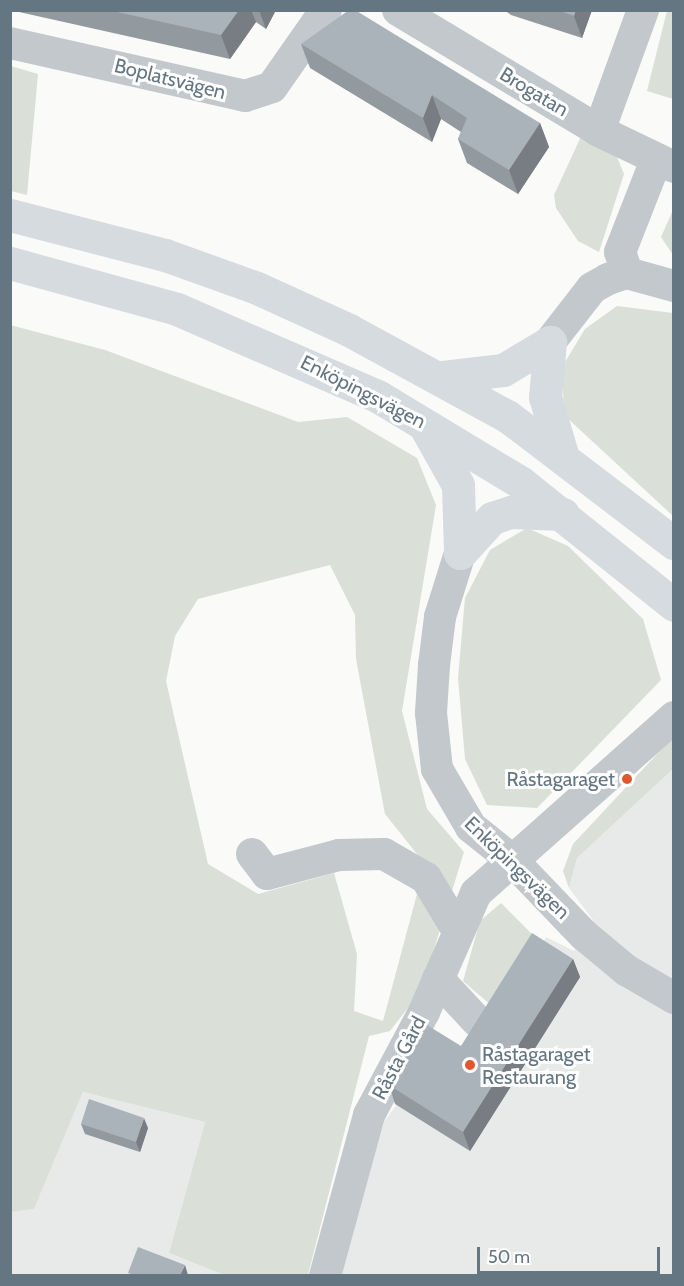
<!DOCTYPE html>
<html>
<head>
<meta charset="utf-8">
<style>
	body { margin:0 }
	#map { position:relative; width:684px; height:1286px; overflow:hidden; background:#fafaf8; font-family:Cabin,sans-serif }
	div>[style] { position:absolute }
	[style*='--x'] { left:calc(var(--x)*1px); top:calc(var(--y)*1px); width:calc(var(--w)*1px); rotate:calc(var(--a)*1deg) }
	.built>* { inset:0; background:#e8e9e9 }
	.green>* { inset:0; background:#dadfd7 }
	.minor>* { height:32px; margin:-16px; padding:0 16px; transform-origin:16px; border-radius:16px; background:#c3c8cc }
	.major>* { height:33px; margin:-16.5px; padding:0 16.5px; transform-origin:16.5px; border-radius:16.5px; background:#d6dbdf }
	.wall>* { inset:0; background:#929a9f }
	.shaded-wall>* { inset:0; background:#777d82 }
	.building>* { inset:0; background:#aab3b9 }
	.dots>* { width:16px; height:16px; translate:-50% -50%; box-sizing:border-box; border:3px solid #fff; border-radius:50% }
	span { translate:-50% -50%; white-space:nowrap; text-align:center; line-height:1.15; -webkit-text-stroke:6px #fff; paint-order:stroke }
	.street-label { font-size:20px; color:#657683 }
	.poi-label { font-size:20px; color:#657683 }
	.right { translate:-100% -50%; text-align:right }
	.left { translate:0 -50%; text-align:left }
	.frame { position:absolute; inset:0; border:12px solid #657683; pointer-events:none }
	.scale { position:absolute; left:477px; top:1247px; width:183px; height:27px; box-sizing:border-box; border:3px solid #657683; border-top:0; padding-left:8px; font-size:18px; line-height:21px; white-space:nowrap; color:#657683; -webkit-text-stroke:4px #fff; paint-order:stroke }
</style>
</head>
<body>
<div id="map">
	<div class="built">
		<div style="clip-path:polygon(673px 769px,673px 1275px,337px 1276px,384px 1122px,400px 1100px,434px 1121px,546px 937px,574px 951px,593px 920px,569px 888px,577px 858px)"></div>
		<div style="clip-path:polygon(83px 1092px,205px 1122px,169px 1253px,224px 1275px,11px 1275px,10px 1212px,34px 1209px)"></div>
	</div>
	<div class="green">
		<div style="clip-path:polygon(667px 11px,673px 11px,673px 99px,647px 91px)"></div>
		<div style="clip-path:polygon(11px 66px,38px 74px,27px 195px,11px 191px)"></div>
		<div style="clip-path:polygon(583px 132px,617px 157px,624px 174px,599px 252px,578px 241px,556px 208px,554px 195px)"></div>
		<div style="clip-path:polygon(673px 210px,673px 255px,661px 237px)"></div>
		<div style="clip-path:polygon(617px 306px,673px 313px,673px 516px,564px 415px,562px 367px,585px 329px)"></div>
		<div style="clip-path:polygon(evenodd,10px 325px,105px 350px,298px 422px,347px 417px,417px 458px,436px 505px,402px 711px,427px 809px,464px 852px,421px 991px,390px 1031px,369px 1036px,308px 1275px,224px 1275px,169px 1253px,205px 1122px,83px 1092px,34px 1209px,11px 1212px,10px 325px,330px 565px,355px 615px,356px 659px,385px 814px,425px 864px,383px 1021px,354px 1011px,357px 954px,334px 873px,258px 894px,208px 864px,166px 681px,175px 636px,198px 599px,330px 565px)"></div>
		<div style="clip-path:polygon(527px 528px,568px 546px,643px 619px,661px 680px,537px 808px,487px 805px,465px 759px,458px 678px,465px 598px,490px 550px)"></div>
		<div style="clip-path:polygon(673px 737px,673px 769px,577px 858px,569px 888px,563px 871px,573px 844px)"></div>
		<div style="clip-path:polygon(501px 903px,534px 936px,500px 1013px,463px 981px,480px 921px)"></div>
	</div>
	<div class="minor">
		<div style="--x:398;--y:10;--w:235;--a:31"></div>
		<div style="--x:599;--y:131;--w:83;--a:25.6"></div>
		<div style="--x:10;--y:43;--w:241;--a:12.7"></div>
		<div style="--x:245;--y:96;--w:28;--a:-18"></div>
		<div style="--x:272;--y:87;--w:94;--a:-55"></div>
		<div style="--x:599;--y:131;--w:129;--a:-70"></div>
		<div style="--x:627;--y:273;--w:22;--a:-108"></div>
		<div style="--x:620;--y:252;--w:99;--a:-68.6"></div>
		<div style="--x:550;--y:342;--w:68;--a:-52.1"></div>
		<div style="--x:592;--y:288;--w:18;--a:-29"></div>
		<div style="--x:608;--y:279;--w:20;--a:-18"></div>
		<div style="--x:627;--y:273;--w:49;--a:15.5"></div>
		<div style="--x:460;--y:553;--w:67;--a:107.4"></div>
		<div style="--x:440;--y:617;--w:48;--a:97.1"></div>
		<div style="--x:434;--y:665;--w:48;--a:93.6"></div>
		<div style="--x:431;--y:713;--w:56;--a:83.9"></div>
		<div style="--x:437;--y:769;--w:67;--a:59.6"></div>
		<div style="--x:471;--y:827;--w:53;--a:38.8"></div>
		<div style="--x:512;--y:860;--w:104;--a:46.2"></div>
		<div style="--x:584;--y:935;--w:55;--a:39.8"></div>
		<div style="--x:626;--y:970;--w:56;--a:30.3"></div>
		<div style="--x:252;--y:854;--w:25;--a:53"></div>
		<div style="--x:267;--y:874;--w:74;--a:-14.8"></div>
		<div style="--x:339;--y:855;--w:45;--a:-1.3"></div>
		<div style="--x:384;--y:854;--w:48;--a:29.7"></div>
		<div style="--x:426;--y:878;--w:62;--a:58.9"></div>
		<div style="--x:438;--y:979;--w:57;--a:47.1"></div>
		<div style="--x:325;--y:1276;--w:167;--a:-74.7"></div>
		<div style="--x:369;--y:1115;--w:117;--a:-61.9"></div>
		<div style="--x:424;--y:1012;--w:130;--a:-66.4"></div>
		<div style="--x:476;--y:893;--w:265;--a:-41.6"></div>
	</div>
	<div class="major">
		<div style="--x:10;--y:215;--w:160;--a:14.5"></div>
		<div style="--x:165;--y:255;--w:98;--a:19.7"></div>
		<div style="--x:257;--y:288;--w:101;--a:24.5"></div>
		<div style="--x:349;--y:330;--w:180;--a:28.6"></div>
		<div style="--x:507;--y:416;--w:210;--a:37.3"></div>
		<div style="--x:10;--y:263;--w:173;--a:15.4"></div>
		<div style="--x:177;--y:309;--w:220;--a:23.5"></div>
		<div style="--x:379;--y:397;--w:165;--a:31.1"></div>
		<div style="--x:520;--y:482;--w:197;--a:38.6"></div>
		<div style="--x:550;--y:342;--w:55;--a:95.2"></div>
		<div style="--x:545;--y:397;--w:59;--a:73.4"></div>
		<div style="--x:443;--y:377;--w:60;--a:-6.7"></div>
		<div style="--x:503;--y:370;--w:55;--a:-30.8"></div>
		<div style="--x:426;--y:428;--w:65;--a:60.7"></div>
		<div style="--x:458;--y:485;--w:68;--a:88.3"></div>
		<div style="--x:460;--y:553;--w:47;--a:-47.6"></div>
		<div style="--x:492;--y:518;--w:20;--a:-18"></div>
		<div style="--x:511;--y:512;--w:52;--a:2.2"></div>
	</div>
	<div class="wall">
		<div style="clip-path:polygon(10px 10px,276px 10px,266px 29px,256px 22px,230px 59px)"></div>
		<div style="clip-path:polygon(504px 10px,592px 10px,582px 38px,511px 15px)"></div>
		<div style="clip-path:polygon(301px 44px,540px 123px,549px 147px,518px 194px,467px 163px,458px 139px,461px 132px,441px 119px,432px 142px,310px 68px)"></div>
		<div style="clip-path:polygon(573px 959px,580px 977px,470px 1151px,395px 1104px,389px 1085px,461px 1046px)"></div>
		<div style="clip-path:polygon(81px 1124px,148px 1128px,140px 1152px,85px 1134px)"></div>
	</div>
	<div class="shaded-wall">
		<div style="clip-path:polygon(239px 10px,251px 10px,256px 22px,230px 59px,221px 35px)"></div>
		<div style="clip-path:polygon(259px 10px,276px 10px,266px 29px)"></div>
		<div style="clip-path:polygon(576px 10px,592px 10px,582px 38px,574px 16px)"></div>
		<div style="clip-path:polygon(432px 95px,441px 119px,432px 142px,423px 118px)"></div>
		<div style="clip-path:polygon(540px 123px,549px 147px,518px 194px,509px 170px)"></div>
		<div style="clip-path:polygon(573px 959px,580px 977px,470px 1151px,463px 1132px)"></div>
		<div style="clip-path:polygon(144px 1118px,148px 1128px,140px 1152px,136px 1142px)"></div>
		<div style="clip-path:polygon(185px 1265px,188px 1275px,180px 1275px)"></div>
	</div>
	<div class="building">
		<div style="clip-path:polygon(108px 10px,239px 10px,221px 35px)"></div>
		<div style="clip-path:polygon(349px 10px,355px 10px,540px 123px,509px 170px,458px 139px,467px 118px,432px 95px,423px 118px,301px 44px)"></div>
		<div style="clip-path:polygon(557px 10px,576px 10px,574px 16px)"></div>
		<div style="clip-path:polygon(532px 933px,573px 959px,463px 1132px,389px 1085px,422px 1022px,461px 1046px)"></div>
		<div style="clip-path:polygon(89px 1099px,144px 1118px,136px 1142px,81px 1124px)"></div>
		<div style="clip-path:polygon(138px 1247px,185px 1265px,180px 1275px,134px 1275px,128px 1273px)"></div>
	</div>
	<div class="dots">
		<div style="left:627px;top:779px;background:#e4572e"></div>
		<div style="left:470px;top:1065px;background:#e4572e"></div>
	</div>
	<div class="street-label">
		<span style="left:170px;top:79px;rotate:14deg">Boplatsvägen</span>
		<span style="left:534px;top:92px;rotate:31deg">Brogatan</span>
		<span style="left:363px;top:392px;rotate:27deg">Enköpingsvägen</span>
		<span style="left:517px;top:868px;rotate:44deg">Enköpingsvägen</span>
		<span style="left:399px;top:1058px;rotate:-62deg">Råsta Gård</span>
	</div>
	<div class="poi-label">
		<span class="right" style="left:615px;top:779px">Råstagaraget</span>
		<span class="left" style="left:482px;top:1066px">Råstagaraget<br>Restaurang</span>
	</div>
	<div class="frame"></div>
	<div class="scale">50 m</div>
</div>
</body>
</html>
